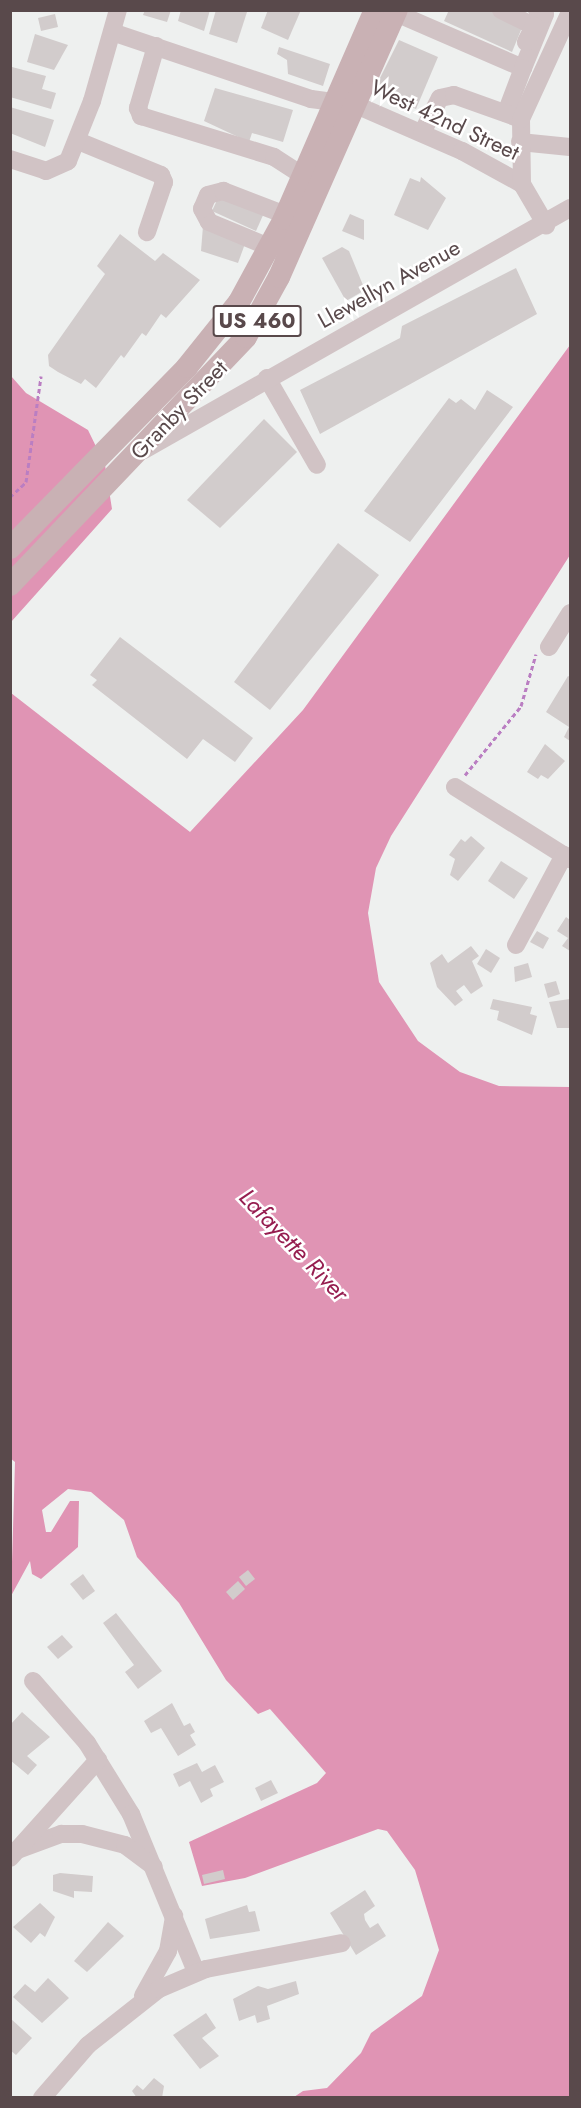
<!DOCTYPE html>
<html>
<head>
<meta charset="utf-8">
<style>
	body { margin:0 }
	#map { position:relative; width:581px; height:2108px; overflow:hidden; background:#eef0ef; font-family:Jost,sans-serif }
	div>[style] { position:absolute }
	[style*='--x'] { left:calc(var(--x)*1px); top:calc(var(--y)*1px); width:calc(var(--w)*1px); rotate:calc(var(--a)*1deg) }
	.water>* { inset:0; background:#e094b4 }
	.building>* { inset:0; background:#d2cccc }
	.path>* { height:3px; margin-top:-1.5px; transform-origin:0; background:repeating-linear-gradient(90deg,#ba7ec2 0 4.5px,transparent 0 7.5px) }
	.minor>* { height:18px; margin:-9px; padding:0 9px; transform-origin:9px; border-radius:9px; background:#d1c3c5 }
	.major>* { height:22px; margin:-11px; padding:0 11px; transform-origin:11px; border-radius:11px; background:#c9b1b4 }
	span { translate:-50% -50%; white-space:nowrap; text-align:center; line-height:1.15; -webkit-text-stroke:5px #fff; paint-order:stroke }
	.shield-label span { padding:2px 4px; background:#fff; border:2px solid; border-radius:4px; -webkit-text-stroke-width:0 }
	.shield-label { font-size:21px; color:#59494b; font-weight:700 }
	.street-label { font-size:22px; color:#59494b }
	.water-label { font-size:24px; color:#961e50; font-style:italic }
	.frame { position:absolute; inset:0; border:12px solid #59494b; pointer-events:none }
</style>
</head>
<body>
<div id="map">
	<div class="water">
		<div style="clip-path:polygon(570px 345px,570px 555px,391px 836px,376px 868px,368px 913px,379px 982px,418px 1041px,460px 1072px,499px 1086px,570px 1087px,570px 2097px,294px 2097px,303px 2091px,327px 2088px,361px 2053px,371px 2033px,422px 1996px,439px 1950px,415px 1870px,387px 1831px,378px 1829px,245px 1878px,202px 1886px,189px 1842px,317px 1783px,326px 1773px,270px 1709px,258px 1714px,226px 1680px,179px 1603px,137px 1557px,124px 1520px,91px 1492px,68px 1489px,42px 1510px,46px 1532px,51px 1532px,70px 1501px,79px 1501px,78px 1547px,41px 1579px,32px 1574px,30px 1561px,11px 1596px,15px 1462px,10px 1458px,11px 693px,190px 832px,303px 710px)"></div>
		<div style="clip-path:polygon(11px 376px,26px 393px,88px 430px,105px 465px,112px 509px,11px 622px)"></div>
	</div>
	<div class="building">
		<div style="clip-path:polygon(145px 10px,171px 10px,167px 22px,143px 15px)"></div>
		<div style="clip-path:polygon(181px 10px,210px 10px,204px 31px,178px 21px)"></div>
		<div style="clip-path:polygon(216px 10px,247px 12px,237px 43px,209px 34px)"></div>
		<div style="clip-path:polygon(268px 10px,301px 10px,288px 40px,261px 28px)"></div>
		<div style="clip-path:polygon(449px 10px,490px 10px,523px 25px,512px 52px,444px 21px)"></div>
		<div style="clip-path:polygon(55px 14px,58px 27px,41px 31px,38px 18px)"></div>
		<div style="clip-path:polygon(35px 34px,68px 45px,54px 70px,27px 62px)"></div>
		<div style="clip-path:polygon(399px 40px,438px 57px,416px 109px,374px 90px)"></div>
		<div style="clip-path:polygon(279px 47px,330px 64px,323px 86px,288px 74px,287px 60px,277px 54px)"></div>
		<div style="clip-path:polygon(12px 67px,46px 76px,42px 89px,56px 93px,51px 109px,10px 97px)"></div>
		<div style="clip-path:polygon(215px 88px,293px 110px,283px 142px,252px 133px,249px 142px,204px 121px)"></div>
		<div style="clip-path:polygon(10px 107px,54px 120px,45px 147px,10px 133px)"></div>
		<div style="clip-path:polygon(421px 177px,446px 198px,428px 230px,394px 215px,410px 178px,420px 182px)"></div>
		<div style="clip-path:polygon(219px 196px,264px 213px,256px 231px,212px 211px)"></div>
		<div style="clip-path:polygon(350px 214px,364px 220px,364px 240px,342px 231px)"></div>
		<div style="clip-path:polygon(203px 226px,246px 241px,238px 263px,201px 251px)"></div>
		<div style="clip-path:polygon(120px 234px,155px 261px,163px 253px,200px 280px,166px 318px,161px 314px,146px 336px,142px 333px,124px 358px,121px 355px,96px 388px,85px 379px,81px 384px,58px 372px,49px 366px,48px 355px,105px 274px,97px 266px)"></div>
		<div style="clip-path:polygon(342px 247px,349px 251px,365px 290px,346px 301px,322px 258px)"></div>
		<div style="clip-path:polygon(516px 268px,537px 314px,320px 434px,300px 390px,400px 338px,402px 326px)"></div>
		<div style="clip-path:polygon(487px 390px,513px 407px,410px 542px,364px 511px,449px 398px,456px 403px,461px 399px,475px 410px)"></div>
		<div style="clip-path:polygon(264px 419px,297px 452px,220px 528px,187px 500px)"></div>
		<div style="clip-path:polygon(338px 543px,379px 575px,270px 710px,234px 682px)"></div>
		<div style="clip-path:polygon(120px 637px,253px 738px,235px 762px,203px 739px,187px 759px,92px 685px,97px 680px,90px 675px)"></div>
		<div style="clip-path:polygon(568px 676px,570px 677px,570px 741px,564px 737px,569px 727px,546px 712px)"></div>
		<div style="clip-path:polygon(545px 744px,565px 761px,548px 779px,541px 775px,538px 779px,527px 772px)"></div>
		<div style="clip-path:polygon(471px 836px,485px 848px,458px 881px,450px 875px,455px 859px,449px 855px,461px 839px,465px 842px)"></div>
		<div style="clip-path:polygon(501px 861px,528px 878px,514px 899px,488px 881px)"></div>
		<div style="clip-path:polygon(566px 917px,570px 920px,570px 951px,562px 946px,568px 938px,557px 931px)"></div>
		<div style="clip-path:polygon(537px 931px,549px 938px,543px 949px,530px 942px)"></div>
		<div style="clip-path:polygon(471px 946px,479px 956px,472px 961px,483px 986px,471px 994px,464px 985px,456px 991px,463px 1000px,455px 1006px,437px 987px,430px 963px,442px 954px,448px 963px)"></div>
		<div style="clip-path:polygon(486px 949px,500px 958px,491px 973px,477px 964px)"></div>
		<div style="clip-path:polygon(528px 963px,532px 977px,515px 982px,514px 967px)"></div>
		<div style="clip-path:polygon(556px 981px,560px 994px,548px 998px,544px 984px)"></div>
		<div style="clip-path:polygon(493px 999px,532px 1007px,530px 1014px,537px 1016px,532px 1035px,497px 1020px,499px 1011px,490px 1009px)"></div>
		<div style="clip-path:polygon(570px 999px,570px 1028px,557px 1028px,549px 1002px)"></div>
		<div style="clip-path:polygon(248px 1570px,255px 1579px,246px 1586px,239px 1577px)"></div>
		<div style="clip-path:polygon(83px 1574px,95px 1591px,83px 1600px,70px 1584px)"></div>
		<div style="clip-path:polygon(238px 1581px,245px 1589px,233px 1600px,226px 1592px)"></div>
		<div style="clip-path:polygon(116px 1613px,162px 1671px,138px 1689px,125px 1672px,134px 1665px,103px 1623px)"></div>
		<div style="clip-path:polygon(62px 1635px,73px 1647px,58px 1659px,47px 1647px)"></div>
		<div style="clip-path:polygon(172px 1703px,184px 1726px,190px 1723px,195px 1732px,190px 1735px,196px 1745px,178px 1756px,161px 1728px,151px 1733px,144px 1721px)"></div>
		<div style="clip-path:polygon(22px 1712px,50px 1737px,27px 1756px,37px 1765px,28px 1775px,10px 1760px,10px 1725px)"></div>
		<div style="clip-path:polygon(197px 1763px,202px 1772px,215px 1765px,224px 1782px,210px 1789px,213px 1796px,201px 1803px,190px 1781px,179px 1787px,173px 1774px)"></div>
		<div style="clip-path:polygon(271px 1780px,278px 1793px,261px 1801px,255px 1788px)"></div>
		<div style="clip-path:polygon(223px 1870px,225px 1879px,204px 1884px,202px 1875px)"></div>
		<div style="clip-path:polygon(60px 1873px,93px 1876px,92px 1892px,74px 1891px,74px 1898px,53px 1891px,53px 1875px)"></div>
		<div style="clip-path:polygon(365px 1890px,375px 1906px,364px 1914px,365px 1920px,370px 1928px,378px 1923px,386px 1936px,356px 1955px,330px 1913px)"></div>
		<div style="clip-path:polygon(40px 1903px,55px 1917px,45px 1937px,40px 1933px,31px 1943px,13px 1927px)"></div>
		<div style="clip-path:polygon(247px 1905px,249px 1912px,255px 1911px,260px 1931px,210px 1939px,205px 1919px)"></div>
		<div style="clip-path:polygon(108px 1922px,124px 1936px,87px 1972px,74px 1961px)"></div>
		<div style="clip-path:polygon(48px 1978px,69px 1998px,42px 2023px,13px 1997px,25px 1984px,35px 1992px)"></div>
		<div style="clip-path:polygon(296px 1981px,299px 1994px,267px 2006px,270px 2019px,257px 2023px,255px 2015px,239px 2021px,233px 1999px,258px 1986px,268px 1989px)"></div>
		<div style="clip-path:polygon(206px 2013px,216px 2028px,202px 2038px,219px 2056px,200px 2069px,173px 2035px)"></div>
		<div style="clip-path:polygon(10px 2018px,32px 2038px,16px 2055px,10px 2050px)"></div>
		<div style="clip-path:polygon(154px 2078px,164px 2086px,162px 2098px,137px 2098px,132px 2091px,137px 2085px,143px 2090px)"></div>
	</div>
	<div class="path">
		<div style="--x:10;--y:497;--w:22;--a:-43"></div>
		<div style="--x:26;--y:482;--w:107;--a:-81.9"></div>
		<div style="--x:465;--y:775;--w:89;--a:-50.9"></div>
		<div style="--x:521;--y:706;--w:54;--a:-73.9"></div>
	</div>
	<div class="minor">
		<div style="--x:389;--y:10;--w:146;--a:23.4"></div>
		<div style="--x:523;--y:68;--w:58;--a:-67.8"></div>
		<div style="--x:545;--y:14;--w:9;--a:-153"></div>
		<div style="--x:501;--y:10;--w:37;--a:26"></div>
		<div style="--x:534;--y:26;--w:18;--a:117"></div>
		<div style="--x:112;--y:32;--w:210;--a:18.6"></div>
		<div style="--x:311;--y:99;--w:45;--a:7.6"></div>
		<div style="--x:356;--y:105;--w:116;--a:23.5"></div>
		<div style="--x:462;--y:151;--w:68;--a:28.8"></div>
		<div style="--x:522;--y:184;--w:48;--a:59.7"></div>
		<div style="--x:156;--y:46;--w:65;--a:106.2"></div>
		<div style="--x:138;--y:108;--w:9;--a:69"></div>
		<div style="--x:141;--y:116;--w:139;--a:17.1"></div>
		<div style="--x:274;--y:157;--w:35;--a:33"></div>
		<div style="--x:506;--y:113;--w:48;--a:-69.3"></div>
		<div style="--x:422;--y:133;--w:39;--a:-63"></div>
		<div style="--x:440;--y:98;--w:14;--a:-12"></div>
		<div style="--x:454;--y:95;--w:71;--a:19.7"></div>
		<div style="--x:78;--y:141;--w:90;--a:22.3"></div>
		<div style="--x:161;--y:175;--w:8;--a:67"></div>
		<div style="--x:164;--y:182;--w:53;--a:108.8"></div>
		<div style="--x:520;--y:142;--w:50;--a:5.7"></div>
		<div style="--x:10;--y:159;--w:38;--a:18"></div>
		<div style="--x:46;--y:171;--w:24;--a:-24"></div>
		<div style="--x:68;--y:161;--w:65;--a:-68.2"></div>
		<div style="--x:92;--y:101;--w:95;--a:-74.1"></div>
		<div style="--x:522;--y:184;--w:65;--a:-90.9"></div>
		<div style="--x:521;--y:119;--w:118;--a:-65.4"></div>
		<div style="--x:281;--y:252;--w:78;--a:-157.4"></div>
		<div style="--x:209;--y:222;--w:15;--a:-118"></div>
		<div style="--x:202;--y:209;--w:15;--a:-67"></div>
		<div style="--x:208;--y:195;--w:16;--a:-15"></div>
		<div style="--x:223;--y:191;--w:78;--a:21"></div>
		<div style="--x:267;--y:378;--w:100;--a:60.1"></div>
		<div style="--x:144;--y:450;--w:490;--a:-29.6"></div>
		<div style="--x:549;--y:647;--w:40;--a:-58"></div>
		<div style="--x:455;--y:787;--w:136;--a:32.1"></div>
		<div style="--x:516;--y:945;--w:102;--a:-61.9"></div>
		<div style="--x:33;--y:1681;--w:82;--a:48.9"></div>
		<div style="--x:87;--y:1743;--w:84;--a:58.2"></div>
		<div style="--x:131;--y:1814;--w:171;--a:67.6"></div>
		<div style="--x:20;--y:1849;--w:44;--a:-20.1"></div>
		<div style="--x:61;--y:1834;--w:21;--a:0"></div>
		<div style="--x:82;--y:1834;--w:44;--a:14.3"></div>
		<div style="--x:125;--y:1845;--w:36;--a:37"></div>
		<div style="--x:10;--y:1858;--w:132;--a:-48.1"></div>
		<div style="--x:143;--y:1996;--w:51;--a:-60.9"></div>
		<div style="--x:168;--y:1951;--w:36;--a:-80"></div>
		<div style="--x:42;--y:2098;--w:70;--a:-49"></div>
		<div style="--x:88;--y:2045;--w:90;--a:-38.3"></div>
		<div style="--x:159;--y:1989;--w:51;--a:-23.1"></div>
		<div style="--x:206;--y:1969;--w:138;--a:-10.8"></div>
	</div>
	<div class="major">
		<div style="--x:10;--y:548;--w:253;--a:-45.6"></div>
		<div style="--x:187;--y:367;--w:83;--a:-51.3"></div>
		<div style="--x:239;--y:302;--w:94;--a:-61.5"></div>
		<div style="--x:284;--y:219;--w:228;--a:-66.5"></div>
		<div style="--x:10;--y:585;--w:342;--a:-46.4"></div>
		<div style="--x:246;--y:337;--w:68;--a:-61.2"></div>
		<div style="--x:279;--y:277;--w:292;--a:-66.2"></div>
	</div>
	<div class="shield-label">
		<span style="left:257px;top:321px">US 460</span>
	</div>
	<div class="street-label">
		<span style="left:445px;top:120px;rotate:25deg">West 42nd Street</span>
		<span style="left:389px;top:284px;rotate:-29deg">Llewellyn Avenue</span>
		<span style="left:179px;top:410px;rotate:-46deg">Granby Street</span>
	</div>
	<div class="water-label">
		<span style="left:294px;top:1245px;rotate:46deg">Lafayette River</span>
	</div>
	<div class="frame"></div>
</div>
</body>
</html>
